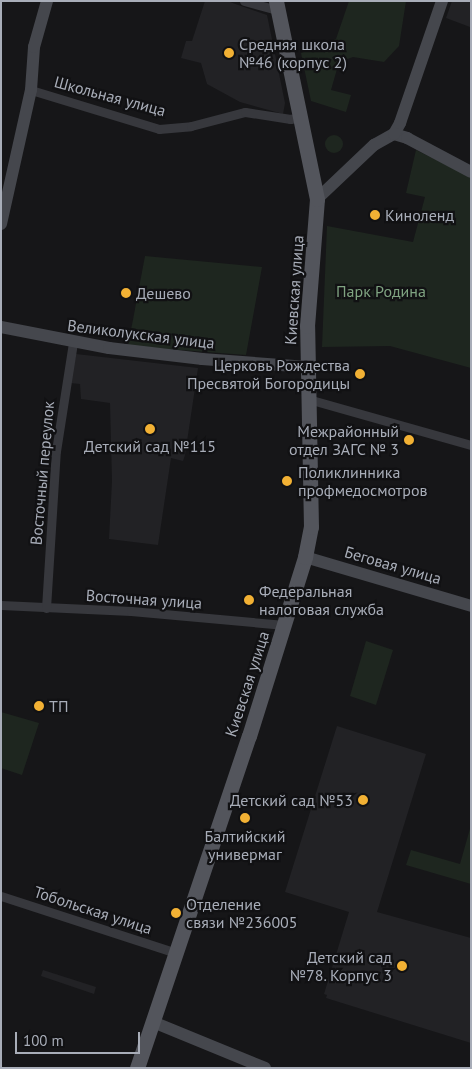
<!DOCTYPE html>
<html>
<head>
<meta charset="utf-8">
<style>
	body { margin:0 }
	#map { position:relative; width:472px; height:1069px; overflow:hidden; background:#161618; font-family:"PT Sans",sans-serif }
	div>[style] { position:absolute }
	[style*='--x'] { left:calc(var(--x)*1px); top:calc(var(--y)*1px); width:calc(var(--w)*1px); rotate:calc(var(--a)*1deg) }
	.built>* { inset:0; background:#222225 }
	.green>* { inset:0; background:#1e261f }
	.round { border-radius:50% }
	.street>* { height:9px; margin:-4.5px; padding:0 4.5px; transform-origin:4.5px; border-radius:4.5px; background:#37383d }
	.secondary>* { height:12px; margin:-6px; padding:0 6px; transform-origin:6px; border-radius:6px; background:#45474d }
	.primary>* { height:15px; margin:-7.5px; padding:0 7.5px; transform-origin:7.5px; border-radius:7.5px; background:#53555c }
	.dots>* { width:14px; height:14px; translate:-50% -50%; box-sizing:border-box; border:2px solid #111113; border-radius:50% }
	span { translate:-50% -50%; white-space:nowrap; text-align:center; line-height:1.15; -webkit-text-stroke:4.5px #111113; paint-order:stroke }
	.poi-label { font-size:16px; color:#a8adb8 }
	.left { translate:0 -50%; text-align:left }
	.right { translate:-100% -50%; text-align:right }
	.street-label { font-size:16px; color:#a8adb8 }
	.park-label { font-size:16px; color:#7fa381 }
	.frame { position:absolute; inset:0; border:2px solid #a8adb8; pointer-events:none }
	.scale { position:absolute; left:15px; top:1032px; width:125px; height:22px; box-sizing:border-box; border:2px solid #a8adb8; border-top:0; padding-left:6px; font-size:15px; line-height:18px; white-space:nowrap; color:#a8adb8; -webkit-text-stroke:4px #111113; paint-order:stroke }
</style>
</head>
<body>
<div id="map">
	<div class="built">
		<div style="clip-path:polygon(205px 1px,227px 1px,267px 15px,285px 103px,283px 114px,240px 102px,207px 84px,201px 63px,181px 58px,186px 41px,192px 41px)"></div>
		<div style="clip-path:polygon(452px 1px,471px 1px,470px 27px,446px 18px)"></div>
		<div style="clip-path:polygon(76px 354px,198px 368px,185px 455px,183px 461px,171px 458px,158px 545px,109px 539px,112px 481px,110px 403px,81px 399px,80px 384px,70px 383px)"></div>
		<div style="clip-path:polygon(337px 726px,426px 754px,377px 912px,471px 938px,471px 1043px,326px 998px,327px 995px,324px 994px,349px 912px,285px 892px)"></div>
		<div style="clip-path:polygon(43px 970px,96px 987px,94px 994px,41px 976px)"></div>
	</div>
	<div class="green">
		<div style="clip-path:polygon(349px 1px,406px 1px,399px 46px,384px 62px,353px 57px,339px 62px,331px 90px,351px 95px,346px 112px,311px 101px,301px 53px,336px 39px)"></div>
		<div class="round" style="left:325px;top:135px;width:18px;height:18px"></div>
		<div style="clip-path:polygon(416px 150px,471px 177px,471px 368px,390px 346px,322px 347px,327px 226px,413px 242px,425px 197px,406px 193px)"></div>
		<div style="clip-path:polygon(145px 256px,262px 267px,246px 355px,128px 346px)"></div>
		<div style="clip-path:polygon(366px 641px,393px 650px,376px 705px,350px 696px)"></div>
		<div style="clip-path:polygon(1px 712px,39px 723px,22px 775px,1px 768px)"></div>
		<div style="clip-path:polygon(471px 825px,471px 884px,406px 865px,411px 850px,460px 864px)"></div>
	</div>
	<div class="street">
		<div style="--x:244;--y:1;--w:34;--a:15"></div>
		<div style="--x:31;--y:90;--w:134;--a:16.9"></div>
		<div style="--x:159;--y:129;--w:32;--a:-5"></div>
		<div style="--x:191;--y:126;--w:56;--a:-14.5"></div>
		<div style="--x:245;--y:112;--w:46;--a:8.8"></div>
		<div style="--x:290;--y:119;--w:10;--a:-11"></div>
		<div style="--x:308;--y:399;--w:169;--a:15.8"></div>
		<div style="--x:1;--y:605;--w:130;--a:2.6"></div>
		<div style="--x:131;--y:611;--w:154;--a:5.2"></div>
		<div style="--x:46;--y:608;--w:157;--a:-86.4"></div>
		<div style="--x:56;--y:451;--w:110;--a:-81.1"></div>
		<div style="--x:1;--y:896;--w:184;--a:18"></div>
	</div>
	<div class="secondary">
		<div style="--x:394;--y:134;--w:14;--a:17"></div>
		<div style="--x:407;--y:138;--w:72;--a:28"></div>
		<div style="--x:317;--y:199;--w:79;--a:-43.5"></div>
		<div style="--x:374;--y:145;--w:23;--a:-29"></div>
		<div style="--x:394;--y:134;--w:13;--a:-61"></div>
		<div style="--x:400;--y:123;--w:129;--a:-71"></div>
		<div style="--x:1;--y:224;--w:137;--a:-77.4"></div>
		<div style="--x:31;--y:90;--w:43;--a:-86"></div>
		<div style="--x:34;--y:47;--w:48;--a:-74.2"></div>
		<div style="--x:1;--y:327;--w:110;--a:11"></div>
		<div style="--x:109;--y:348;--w:94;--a:6.7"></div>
		<div style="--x:202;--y:359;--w:106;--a:4.3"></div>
		<div style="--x:305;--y:557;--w:173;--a:16.4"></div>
		<div style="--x:153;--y:1022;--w:121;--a:22.3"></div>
	</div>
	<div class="primary">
		<div style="--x:137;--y:1068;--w:350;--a:-71.4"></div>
		<div style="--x:249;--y:736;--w:188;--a:-72.6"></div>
		<div style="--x:305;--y:557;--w:31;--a:-79"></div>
		<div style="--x:311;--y:527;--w:201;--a:-91.1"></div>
		<div style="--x:307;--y:326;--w:127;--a:-85.5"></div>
		<div style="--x:317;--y:199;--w:202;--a:-101.7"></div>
	</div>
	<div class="dots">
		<div style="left:229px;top:53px;background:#f2b134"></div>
		<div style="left:375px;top:215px;background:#f2b134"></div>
		<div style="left:126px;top:293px;background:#f2b134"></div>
		<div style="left:360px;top:374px;background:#f2b134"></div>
		<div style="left:150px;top:429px;background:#f2b134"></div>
		<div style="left:409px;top:440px;background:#f2b134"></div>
		<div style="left:287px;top:481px;background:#f2b134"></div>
		<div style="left:249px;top:600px;background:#f2b134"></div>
		<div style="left:39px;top:706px;background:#f2b134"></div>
		<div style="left:363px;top:800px;background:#f2b134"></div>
		<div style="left:245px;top:818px;background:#f2b134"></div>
		<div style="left:176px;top:913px;background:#f2b134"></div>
		<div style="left:402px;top:966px;background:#f2b134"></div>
	</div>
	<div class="poi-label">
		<span class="left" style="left:239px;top:53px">Средняя школа<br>№46 (корпус 2)</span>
		<span class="left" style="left:385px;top:215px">Киноленд</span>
		<span class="left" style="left:136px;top:293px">Дешево</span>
		<span class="right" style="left:350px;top:374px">Церковь Рождества<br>Пресвятой Богородицы</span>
		<span class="right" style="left:399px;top:440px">Межрайонный<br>отдел ЗАГС № 3</span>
		<span style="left:150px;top:446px">Детский сад №115</span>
		<span class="left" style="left:298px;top:481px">Поликлинника<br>профмедосмотров</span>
		<span class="left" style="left:259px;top:600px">Федеральная<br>налоговая служба</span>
		<span class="left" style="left:49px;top:706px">ТП</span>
		<span class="right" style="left:353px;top:800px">Детский сад №53</span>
		<span style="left:245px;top:845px">Балтийский<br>универмаг</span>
		<span class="left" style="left:186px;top:913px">Отделение<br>связи №236005</span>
		<span class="right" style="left:392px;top:966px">Детский сад<br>№78. Корпус 3</span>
	</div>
	<div class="street-label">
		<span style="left:110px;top:96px;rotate:15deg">Школьная улица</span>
		<span style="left:294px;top:290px;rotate:-86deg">Киевская улица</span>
		<span style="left:141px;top:334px;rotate:7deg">Великолукская улица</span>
		<span style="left:42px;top:473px;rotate:-85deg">Восточный переулок</span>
		<span style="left:393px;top:565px;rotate:16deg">Беговая улица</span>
		<span style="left:144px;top:599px;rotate:4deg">Восточная улица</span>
		<span style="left:247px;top:684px;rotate:-72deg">Киевская улица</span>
		<span style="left:93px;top:910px;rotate:18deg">Тобольская улица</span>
	</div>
	<div class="park-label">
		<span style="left:381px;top:291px">Парк Родина</span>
	</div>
	<div class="frame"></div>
	<div class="scale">100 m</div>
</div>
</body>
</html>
